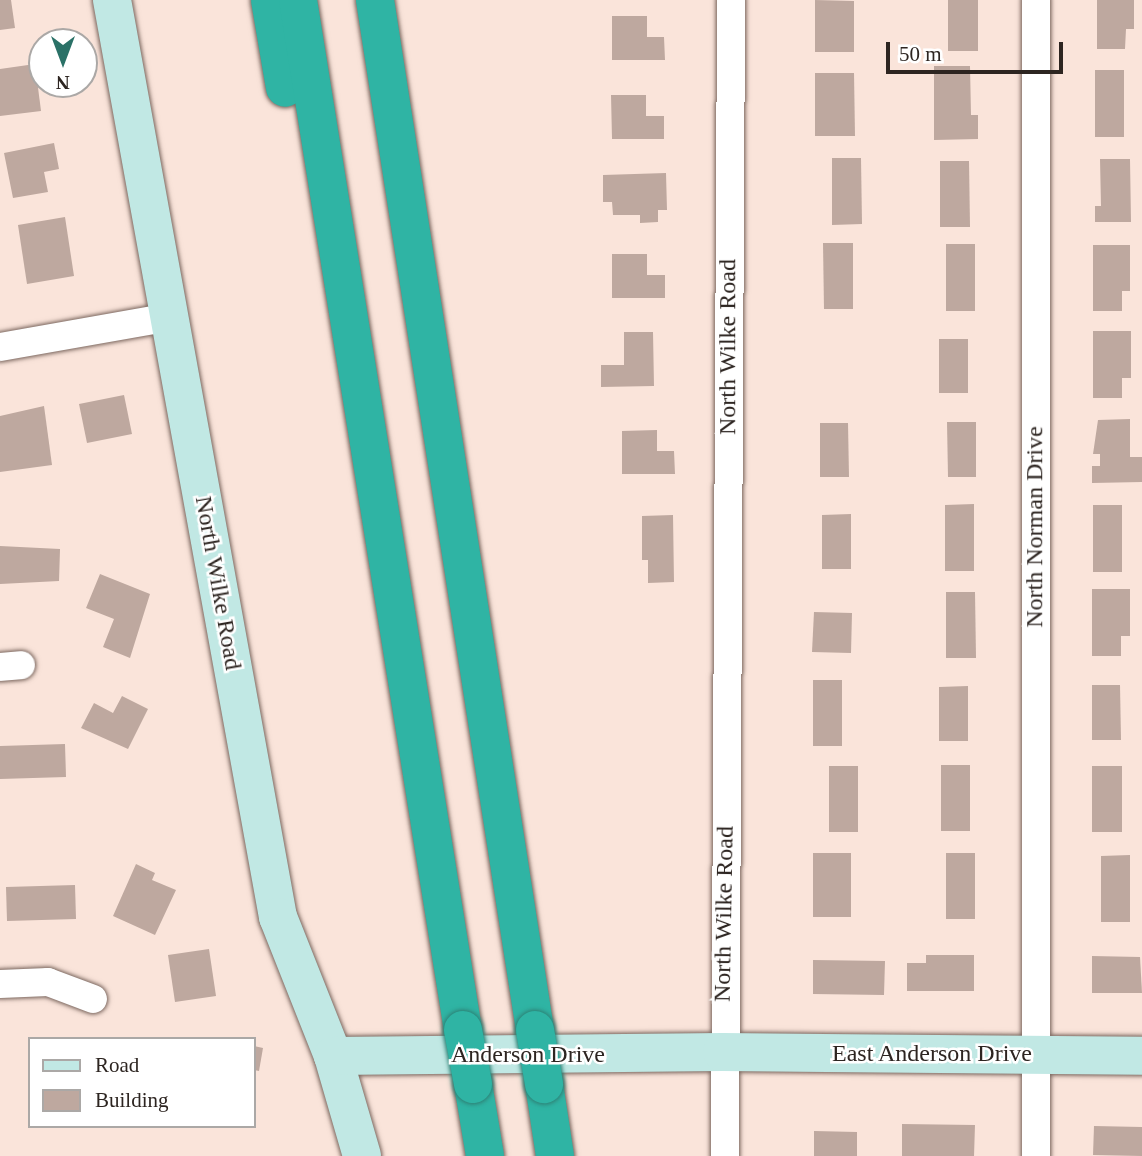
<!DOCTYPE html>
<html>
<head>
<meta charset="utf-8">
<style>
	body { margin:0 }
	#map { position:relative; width:1142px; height:1156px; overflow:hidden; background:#fae4da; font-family:"Times New Roman",serif }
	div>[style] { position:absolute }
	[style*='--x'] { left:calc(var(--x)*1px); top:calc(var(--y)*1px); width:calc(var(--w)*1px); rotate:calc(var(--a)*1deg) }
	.building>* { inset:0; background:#bea89f }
	.roads { filter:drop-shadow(0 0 2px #7c6860) drop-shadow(0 0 2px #7c6860) }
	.street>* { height:28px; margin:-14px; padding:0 14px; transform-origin:14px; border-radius:14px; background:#fff }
	.secondary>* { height:38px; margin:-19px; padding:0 19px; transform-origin:19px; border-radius:19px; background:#c1e8e4 }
	.highway>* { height:38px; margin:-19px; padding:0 19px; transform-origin:19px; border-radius:19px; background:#2fb4a4 }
	.bridges { filter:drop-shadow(0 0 2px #2e8276) drop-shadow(0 0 2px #2e8276) }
	.highway-bridge>* { height:38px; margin:-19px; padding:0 19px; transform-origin:19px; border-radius:19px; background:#2fb4a4 }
	span { translate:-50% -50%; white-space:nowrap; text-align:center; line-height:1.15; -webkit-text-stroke:5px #fff; paint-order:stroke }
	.street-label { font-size:24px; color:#2d2521 }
	.legend { position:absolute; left:28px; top:1037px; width:228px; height:91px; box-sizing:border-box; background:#fff; border:2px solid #aba8a6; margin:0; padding:9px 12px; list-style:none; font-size:21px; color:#2d2521 }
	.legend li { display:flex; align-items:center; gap:14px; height:35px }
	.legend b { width:35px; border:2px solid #aba8a6 }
	.north { position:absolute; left:28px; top:28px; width:70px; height:70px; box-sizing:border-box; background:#fff; border:2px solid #aba8a6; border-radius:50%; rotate:180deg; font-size:19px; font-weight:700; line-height:28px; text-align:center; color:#2d2521 }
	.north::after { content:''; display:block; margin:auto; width:24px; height:32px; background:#2a7167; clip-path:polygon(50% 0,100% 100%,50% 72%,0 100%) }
	.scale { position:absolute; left:886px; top:42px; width:177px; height:32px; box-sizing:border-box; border:4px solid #2d2521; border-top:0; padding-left:9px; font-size:21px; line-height:24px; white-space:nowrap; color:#2d2521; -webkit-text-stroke:5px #fff; paint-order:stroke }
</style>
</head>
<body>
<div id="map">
	<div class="building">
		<div style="clip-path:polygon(0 0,11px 0,15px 28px,0 30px)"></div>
		<div style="clip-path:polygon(815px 0,854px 1px,854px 52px,815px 52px)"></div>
		<div style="clip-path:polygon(948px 0,978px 0,978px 51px,948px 51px)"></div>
		<div style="clip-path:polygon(1097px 0,1134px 0,1134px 29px,1126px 29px,1125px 49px,1097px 49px)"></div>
		<div style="clip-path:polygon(612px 16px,647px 16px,647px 37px,664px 37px,665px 60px,612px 60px)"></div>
		<div style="clip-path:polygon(35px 64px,41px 111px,0 116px,0 69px)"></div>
		<div style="clip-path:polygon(934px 66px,970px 66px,971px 115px,978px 115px,978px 139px,934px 140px)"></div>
		<div style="clip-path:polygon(1095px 70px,1124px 70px,1124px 137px,1095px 137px)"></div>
		<div style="clip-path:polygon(815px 73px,854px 73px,855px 136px,815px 136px)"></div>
		<div style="clip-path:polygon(611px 95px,646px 95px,646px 116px,664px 116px,664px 139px,612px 139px)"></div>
		<div style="clip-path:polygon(54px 143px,59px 169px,44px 172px,48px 192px,13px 198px,4px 153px)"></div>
		<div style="clip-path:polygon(832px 158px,861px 158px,862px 224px,832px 225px)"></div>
		<div style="clip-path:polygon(1100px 159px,1130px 159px,1131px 222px,1095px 222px,1095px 206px,1101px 206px)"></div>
		<div style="clip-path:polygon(940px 161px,969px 161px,970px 227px,940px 227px)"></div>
		<div style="clip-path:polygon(666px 173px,667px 210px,658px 210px,658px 222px,640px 223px,640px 215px,613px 215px,612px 202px,603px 202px,603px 175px)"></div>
		<div style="clip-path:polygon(65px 217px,74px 276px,27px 284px,18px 225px)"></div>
		<div style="clip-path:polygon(823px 243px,853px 243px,853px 309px,824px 309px)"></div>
		<div style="clip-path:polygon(946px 244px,975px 244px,975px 311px,946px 311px)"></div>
		<div style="clip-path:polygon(1093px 245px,1130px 245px,1130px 291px,1122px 291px,1122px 311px,1093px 311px)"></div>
		<div style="clip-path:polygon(612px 254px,647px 254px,647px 275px,665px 275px,665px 298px,612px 298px)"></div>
		<div style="clip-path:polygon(1093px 331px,1131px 331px,1131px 378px,1122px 378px,1122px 398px,1093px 398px)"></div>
		<div style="clip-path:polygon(624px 332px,653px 332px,654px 386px,601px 387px,601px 365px,624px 365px)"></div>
		<div style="clip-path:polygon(939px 339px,968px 339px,968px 393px,939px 393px)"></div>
		<div style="clip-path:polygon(124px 395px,132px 434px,87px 443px,79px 404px)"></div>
		<div style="clip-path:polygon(44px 406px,52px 465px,0 472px,0 416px)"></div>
		<div style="clip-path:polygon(1130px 419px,1130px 457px,1142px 457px,1142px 482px,1092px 483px,1092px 466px,1100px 466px,1100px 454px,1093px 454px,1098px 420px)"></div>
		<div style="clip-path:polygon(947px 422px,976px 422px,976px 477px,948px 477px)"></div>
		<div style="clip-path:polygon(820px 423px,848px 423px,849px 477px,820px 477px)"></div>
		<div style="clip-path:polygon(657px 430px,657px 451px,674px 451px,675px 474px,622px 474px,622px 431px)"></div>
		<div style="clip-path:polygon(974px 504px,974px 571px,945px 571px,945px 505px)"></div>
		<div style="clip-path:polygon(1093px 505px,1122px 505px,1122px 572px,1093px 572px)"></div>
		<div style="clip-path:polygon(851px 514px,851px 569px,822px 569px,822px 515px)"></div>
		<div style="clip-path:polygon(673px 515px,674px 582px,648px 583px,648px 560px,642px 560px,642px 516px)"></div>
		<div style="clip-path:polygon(0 546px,60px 549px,59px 581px,0 584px)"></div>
		<div style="clip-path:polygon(100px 574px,150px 594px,130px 658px,103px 647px,114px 619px,86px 608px)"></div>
		<div style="clip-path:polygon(1092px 589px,1130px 589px,1130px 636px,1121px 636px,1121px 656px,1092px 656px)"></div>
		<div style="clip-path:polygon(946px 592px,975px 592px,976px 658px,946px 658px)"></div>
		<div style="clip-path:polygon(814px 612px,852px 613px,851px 653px,812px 652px)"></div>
		<div style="clip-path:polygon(813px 680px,842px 680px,842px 746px,813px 746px)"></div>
		<div style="clip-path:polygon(1092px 685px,1120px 685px,1121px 740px,1092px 740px)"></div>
		<div style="clip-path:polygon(968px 686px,968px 741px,939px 741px,939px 687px)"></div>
		<div style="clip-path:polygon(122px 696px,148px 709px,128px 749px,81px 728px,94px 703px,113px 713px)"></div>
		<div style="clip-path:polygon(65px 744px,66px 777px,0 779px,0 746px)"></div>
		<div style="clip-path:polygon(941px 765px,970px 765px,970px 831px,941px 831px)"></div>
		<div style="clip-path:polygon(829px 766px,858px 766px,858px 832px,829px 832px)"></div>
		<div style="clip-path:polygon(1092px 766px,1122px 766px,1122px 832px,1092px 832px)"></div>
		<div style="clip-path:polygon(813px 853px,851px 853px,851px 917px,813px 917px)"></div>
		<div style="clip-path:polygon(946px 853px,975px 853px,975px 919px,946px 919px)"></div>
		<div style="clip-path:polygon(1130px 855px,1130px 922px,1101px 922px,1101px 856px)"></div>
		<div style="clip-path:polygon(136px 864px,155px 873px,152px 880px,176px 890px,155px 935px,113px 916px)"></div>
		<div style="clip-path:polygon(75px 885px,76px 919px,7px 921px,6px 887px)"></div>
		<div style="clip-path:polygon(209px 949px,216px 996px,175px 1002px,168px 955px)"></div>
		<div style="clip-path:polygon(926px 955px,974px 955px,974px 991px,907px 991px,907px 963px,926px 963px)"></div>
		<div style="clip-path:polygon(1092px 956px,1140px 957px,1142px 993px,1092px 993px)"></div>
		<div style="clip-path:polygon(813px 960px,885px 961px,884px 995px,813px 994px)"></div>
		<div style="clip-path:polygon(254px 1046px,263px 1048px,259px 1071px,254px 1070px)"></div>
		<div style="clip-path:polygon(902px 1124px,975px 1125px,974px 1156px,902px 1156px)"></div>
		<div style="clip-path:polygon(1094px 1126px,1142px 1127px,1142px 1156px,1093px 1155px)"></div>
		<div style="clip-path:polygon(814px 1131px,857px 1132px,857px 1156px,814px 1156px)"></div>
	</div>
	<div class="roads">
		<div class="street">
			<div style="--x:0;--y:347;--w:174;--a:-10"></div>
			<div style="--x:0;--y:667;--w:21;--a:-5"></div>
			<div style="--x:0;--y:984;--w:48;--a:-2.4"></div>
			<div style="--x:48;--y:982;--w:48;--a:20.7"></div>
			<div style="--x:725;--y:1156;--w:1156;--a:-89.7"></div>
			<div style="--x:1036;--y:1156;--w:1156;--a:-90"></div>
		</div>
		<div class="secondary">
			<div style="--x:112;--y:0;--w:932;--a:79.74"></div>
			<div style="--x:278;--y:917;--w:149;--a:68.4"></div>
			<div style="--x:333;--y:1056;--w:104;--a:73.8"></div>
			<div style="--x:333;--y:1056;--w:389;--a:-0.6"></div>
			<div style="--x:722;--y:1052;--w:420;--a:0.5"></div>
		</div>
		<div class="highway">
			<div style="--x:270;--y:0;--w:89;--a:80.3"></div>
			<div style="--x:298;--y:0;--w:1043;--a:80.9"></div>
			<div style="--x:375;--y:0;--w:1042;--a:81.17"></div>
			<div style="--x:473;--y:1084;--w:73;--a:80.5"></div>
			<div style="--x:544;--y:1084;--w:73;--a:81.3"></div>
		</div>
	</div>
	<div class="bridges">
		<div class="highway-bridge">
			<div style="--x:463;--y:1030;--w:55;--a:79.5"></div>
			<div style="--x:535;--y:1030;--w:55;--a:80.5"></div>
		</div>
	</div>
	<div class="street-label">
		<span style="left:728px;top:347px;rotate:-90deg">North Wilke Road</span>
		<span style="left:1035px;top:527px;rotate:-90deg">North Norman Drive</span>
		<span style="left:218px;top:583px;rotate:80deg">North Wilke Road</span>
		<span style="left:724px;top:914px;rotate:-89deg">North Wilke Road</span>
		<span style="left:932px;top:1054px">East Anderson Drive</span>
		<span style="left:528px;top:1055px">Anderson Drive</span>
	</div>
	<ul class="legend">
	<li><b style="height:9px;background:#c1e8e4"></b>Road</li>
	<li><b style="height:19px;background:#bea89f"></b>Building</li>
	</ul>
	<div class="north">N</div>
	<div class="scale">50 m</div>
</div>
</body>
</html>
